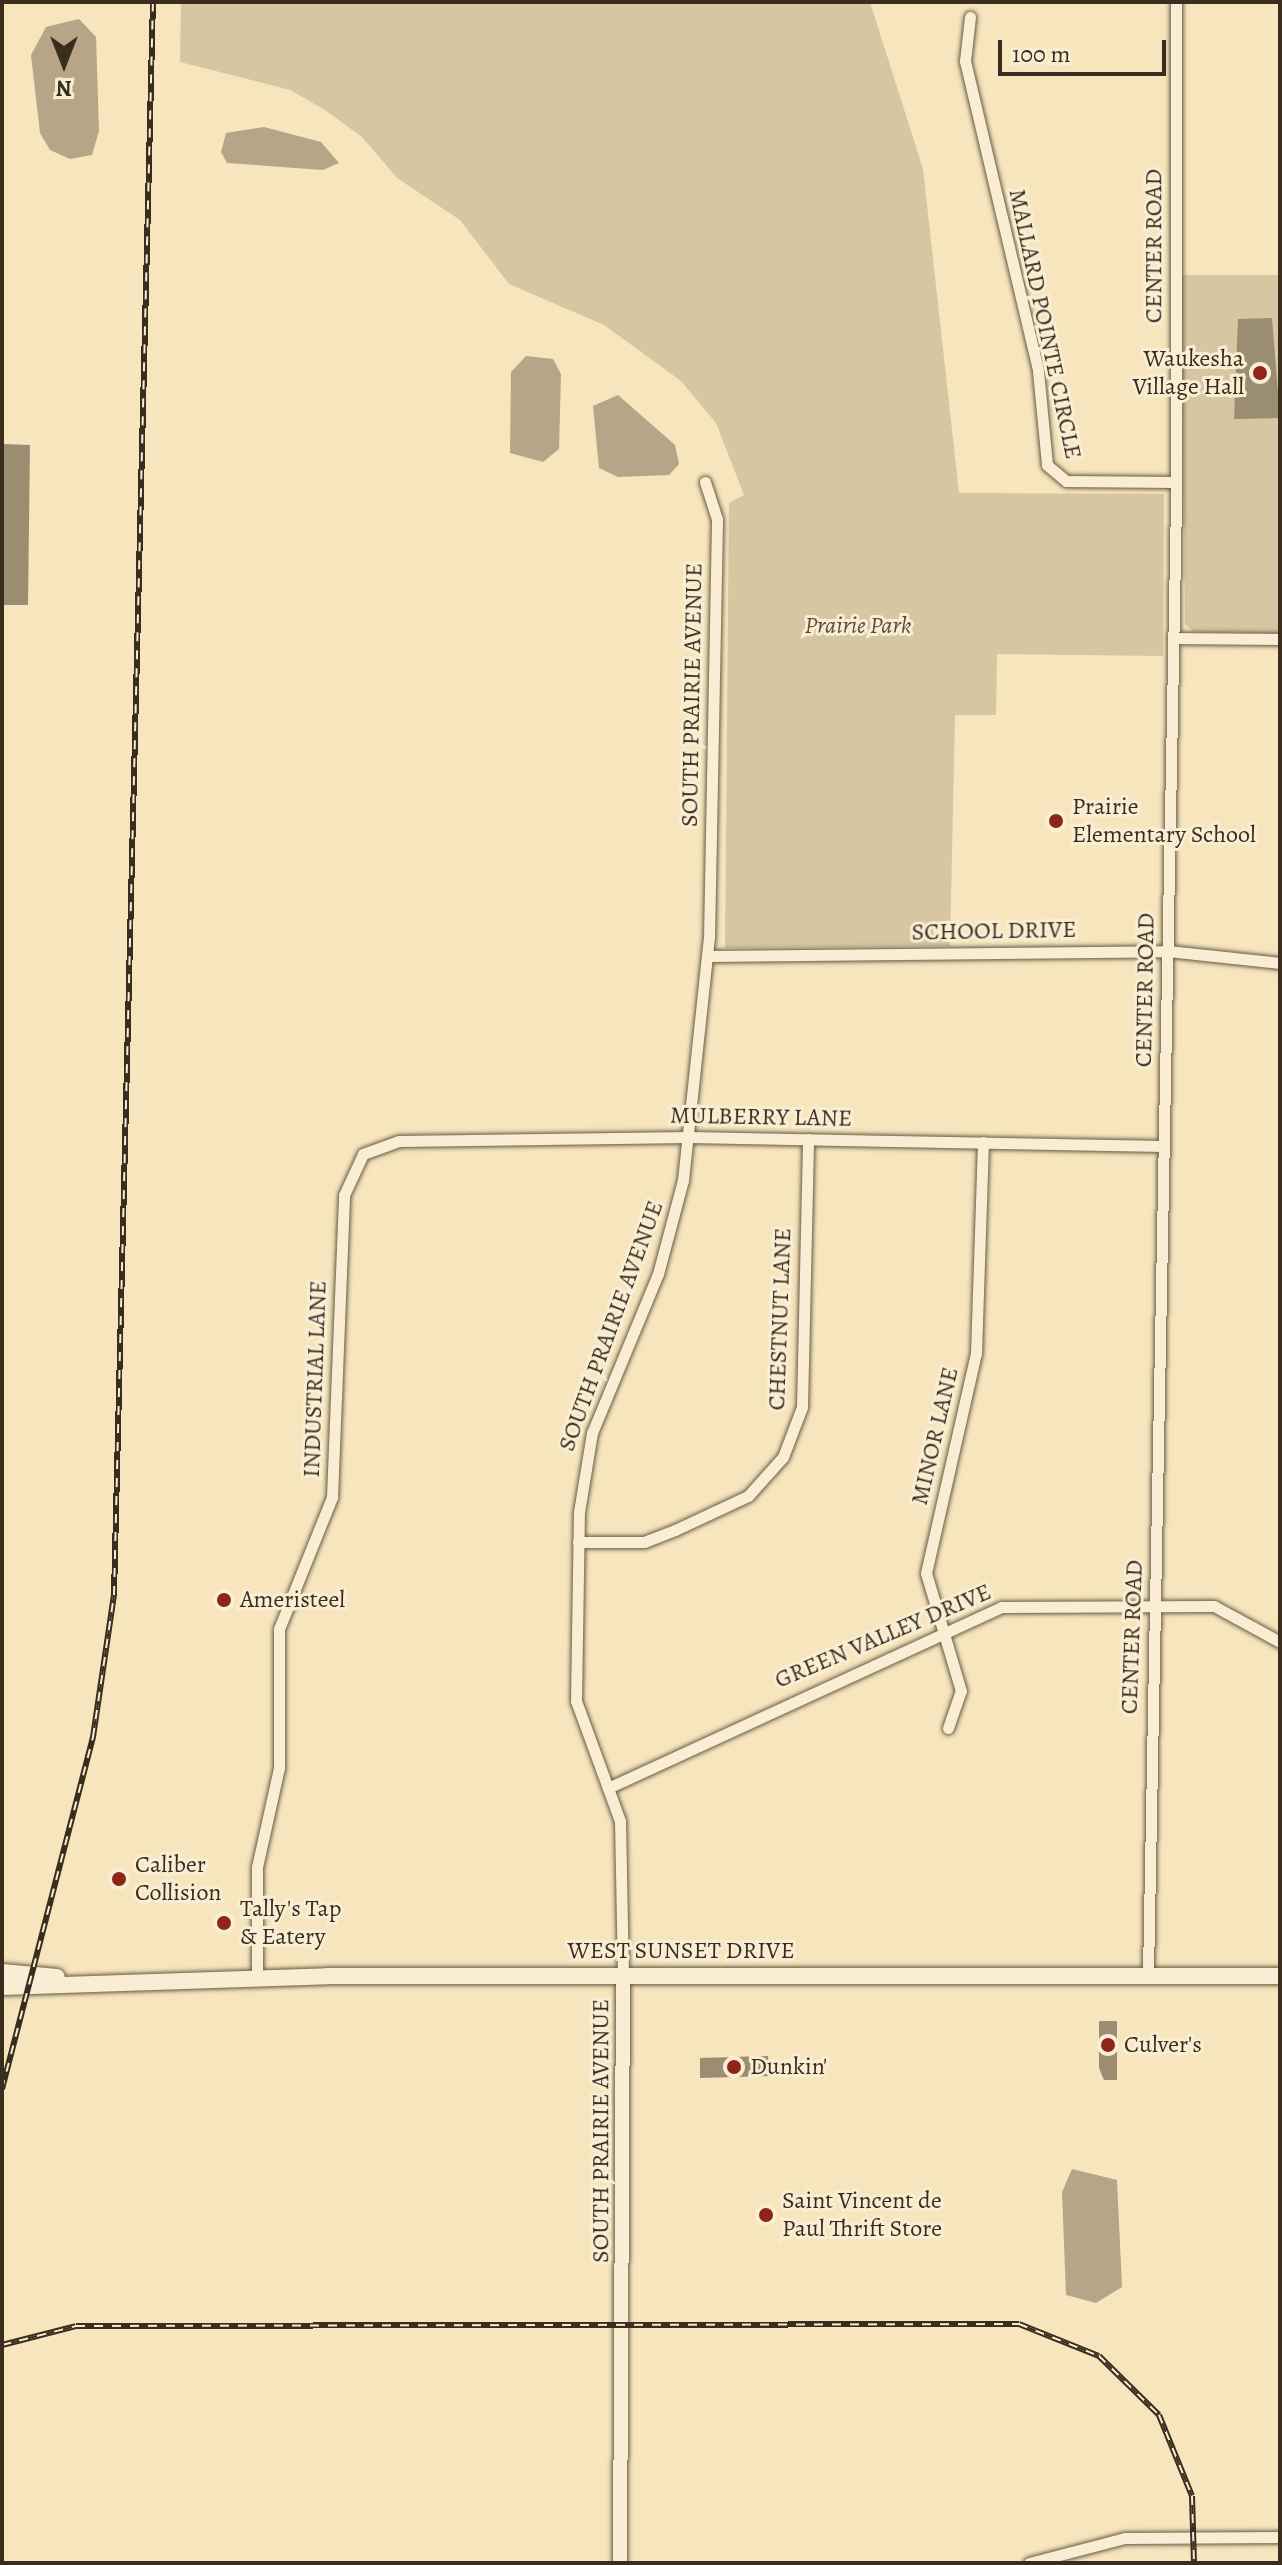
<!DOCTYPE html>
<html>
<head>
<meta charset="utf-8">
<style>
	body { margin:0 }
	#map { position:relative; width:1282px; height:2565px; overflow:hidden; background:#f6e5bd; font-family:Alegreya,serif }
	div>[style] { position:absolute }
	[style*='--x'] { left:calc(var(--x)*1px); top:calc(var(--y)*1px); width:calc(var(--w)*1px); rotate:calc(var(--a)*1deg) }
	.green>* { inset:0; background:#d6c6a2 }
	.water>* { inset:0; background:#b6a687 }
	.building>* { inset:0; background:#9b8d71 }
	.roads { filter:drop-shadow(0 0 2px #685b46) drop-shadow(0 0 2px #685b46) }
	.minor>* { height:11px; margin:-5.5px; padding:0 5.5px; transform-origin:5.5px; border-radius:5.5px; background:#f9eed4 }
	.tertiary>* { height:14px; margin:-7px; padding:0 7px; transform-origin:7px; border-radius:7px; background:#f9eed4 }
	.secondary>* { height:16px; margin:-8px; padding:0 8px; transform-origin:8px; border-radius:8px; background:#f9eed4 }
	.rail>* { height:6px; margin-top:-3px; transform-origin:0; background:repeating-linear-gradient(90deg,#f9eed4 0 9px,#392d1e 0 18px); box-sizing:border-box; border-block:2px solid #392d1e }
	.dots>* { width:22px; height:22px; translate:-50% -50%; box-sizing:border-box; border:4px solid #f9eed4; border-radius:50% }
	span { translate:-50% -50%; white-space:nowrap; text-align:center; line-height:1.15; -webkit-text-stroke:6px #f9eed4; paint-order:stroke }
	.street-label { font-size:24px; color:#392d1e }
	.poi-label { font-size:24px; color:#392d1e }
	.right { translate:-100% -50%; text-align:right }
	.left { translate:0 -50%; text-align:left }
	.park-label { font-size:24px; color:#584c38; font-style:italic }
	.frame { position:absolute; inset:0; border:4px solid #392d1e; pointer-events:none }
	.north { position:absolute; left:24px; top:24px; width:80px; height:80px; -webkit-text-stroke:6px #f9eed4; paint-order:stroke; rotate:180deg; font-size:22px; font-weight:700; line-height:32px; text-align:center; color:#392d1e }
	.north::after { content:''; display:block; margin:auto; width:28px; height:36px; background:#392d1e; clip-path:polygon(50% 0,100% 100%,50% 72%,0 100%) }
	.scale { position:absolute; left:998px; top:40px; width:168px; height:36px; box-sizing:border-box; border:4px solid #392d1e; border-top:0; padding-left:10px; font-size:24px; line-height:28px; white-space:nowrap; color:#392d1e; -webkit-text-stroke:6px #f9eed4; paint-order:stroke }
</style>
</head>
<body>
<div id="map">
	<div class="green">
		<div style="clip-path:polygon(181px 2px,870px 2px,923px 169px,959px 493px,1164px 494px,1163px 656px,997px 654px,996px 715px,955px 715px,950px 946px,725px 948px,729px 503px,744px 495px,716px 423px,681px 381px,604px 325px,509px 284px,460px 220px,397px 178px,362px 137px,325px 110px,290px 90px,180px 62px)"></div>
		<div style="clip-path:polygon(1182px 275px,1280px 275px,1280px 633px,1194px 632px,1185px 624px)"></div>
	</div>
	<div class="water">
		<div style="clip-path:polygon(79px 19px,96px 37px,99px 131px,92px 155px,70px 159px,50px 150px,40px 133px,31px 55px,46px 27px)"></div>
		<div style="clip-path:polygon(264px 127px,321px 142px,339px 163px,323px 170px,227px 163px,221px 152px,226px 133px)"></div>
		<div style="clip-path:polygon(526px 356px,553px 359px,561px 374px,559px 449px,543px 462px,510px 453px,511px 372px)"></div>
		<div style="clip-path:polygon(618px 395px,675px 445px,679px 464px,669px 475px,618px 477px,599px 468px,593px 406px)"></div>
		<div style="clip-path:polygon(1072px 2169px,1117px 2180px,1122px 2287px,1096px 2303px,1066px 2295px,1062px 2192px)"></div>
	</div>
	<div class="building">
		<div style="clip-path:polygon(1272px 318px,1280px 418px,1234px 419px,1238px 319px)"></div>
		<div style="clip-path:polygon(2px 444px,30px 445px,28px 605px,2px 605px)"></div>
		<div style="clip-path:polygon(1099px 2021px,1117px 2021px,1117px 2080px,1104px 2080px,1099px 2068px)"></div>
		<div style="clip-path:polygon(768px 2056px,769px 2076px,700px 2078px,700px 2058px)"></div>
	</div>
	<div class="roads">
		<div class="minor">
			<div style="--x:970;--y:17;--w:44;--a:96.5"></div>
			<div style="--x:965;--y:61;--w:318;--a:76.7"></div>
			<div style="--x:1038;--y:371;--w:94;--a:84.5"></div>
			<div style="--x:1047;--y:465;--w:25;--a:40"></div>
			<div style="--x:1066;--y:481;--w:109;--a:0.5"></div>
			<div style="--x:1173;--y:638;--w:107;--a:0.5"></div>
			<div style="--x:708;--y:956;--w:460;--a:-0.6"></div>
			<div style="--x:1168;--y:951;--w:113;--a:6.1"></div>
			<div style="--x:578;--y:1542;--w:66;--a:0"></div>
			<div style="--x:644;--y:1542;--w:33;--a:-21"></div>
			<div style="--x:675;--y:1530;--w:81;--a:-25"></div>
			<div style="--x:748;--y:1496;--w:52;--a:-48.1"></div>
			<div style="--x:783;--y:1457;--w:53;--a:-69.2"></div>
			<div style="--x:802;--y:1407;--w:268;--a:-88.7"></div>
			<div style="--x:948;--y:1728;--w:39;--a:-71"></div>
			<div style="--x:961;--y:1691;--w:123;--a:-106.5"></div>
			<div style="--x:926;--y:1573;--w:226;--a:-77.2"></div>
			<div style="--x:976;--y:1353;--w:211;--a:-88.1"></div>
			<div style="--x:608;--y:1788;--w:433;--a:-24.7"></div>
			<div style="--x:1001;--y:1607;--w:213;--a:-0.3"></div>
			<div style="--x:1214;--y:1606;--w:75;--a:28.6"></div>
			<div style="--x:1148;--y:1973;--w:1466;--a:-88.91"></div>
			<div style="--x:1176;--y:507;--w:505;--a:-90"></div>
			<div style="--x:623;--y:1976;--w:155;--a:-91.1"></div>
			<div style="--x:620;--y:1821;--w:128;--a:-110.1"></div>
			<div style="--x:576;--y:1701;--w:189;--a:-89.1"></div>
			<div style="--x:579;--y:1512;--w:80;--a:-80.7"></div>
			<div style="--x:592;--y:1433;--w:172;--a:-67.5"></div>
			<div style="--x:658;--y:1274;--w:97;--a:-75.1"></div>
			<div style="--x:683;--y:1180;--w:243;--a:-83.9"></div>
			<div style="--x:709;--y:938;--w:419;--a:-88.9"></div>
			<div style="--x:717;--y:519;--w:39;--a:-108"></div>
			<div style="--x:257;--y:1978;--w:111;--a:-90"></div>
			<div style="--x:257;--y:1867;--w:101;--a:-77.5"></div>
			<div style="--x:279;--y:1768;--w:139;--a:-90"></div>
			<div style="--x:279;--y:1629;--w:142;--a:-68.1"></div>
			<div style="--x:332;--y:1497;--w:302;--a:-87.7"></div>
			<div style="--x:344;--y:1195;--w:45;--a:-65.1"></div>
			<div style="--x:363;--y:1154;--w:38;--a:-20"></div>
			<div style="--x:399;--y:1141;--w:290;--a:-0.8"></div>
			<div style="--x:689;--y:1137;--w:475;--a:1.1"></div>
			<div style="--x:1029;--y:2563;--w:99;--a:-14.6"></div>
			<div style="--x:1125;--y:2538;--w:155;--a:-0.4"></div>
		</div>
		<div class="tertiary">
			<div style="--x:620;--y:2563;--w:587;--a:-89.71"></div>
		</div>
		<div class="secondary">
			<div style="--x:2;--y:1972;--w:55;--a:5.2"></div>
			<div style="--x:2;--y:1987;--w:326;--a:-1.9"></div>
			<div style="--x:328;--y:1976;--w:952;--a:0"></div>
		</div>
	</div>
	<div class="rail">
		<div style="--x:2;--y:2089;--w:364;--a:-75.5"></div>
		<div style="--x:93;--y:1737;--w:144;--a:-81.6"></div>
		<div style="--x:114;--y:1595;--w:1593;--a:-88.6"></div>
		<div style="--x:2;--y:2345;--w:76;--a:-14.4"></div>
		<div style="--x:76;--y:2326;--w:943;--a:-0.12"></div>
		<div style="--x:1019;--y:2324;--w:86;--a:21.8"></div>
		<div style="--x:1099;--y:2356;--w:84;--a:44.5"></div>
		<div style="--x:1159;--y:2415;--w:87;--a:67.8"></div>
		<div style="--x:1192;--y:2496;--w:67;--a:88.3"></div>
	</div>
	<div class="dots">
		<div style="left:1260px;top:373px;background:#8f2418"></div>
		<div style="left:1056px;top:821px;background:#8f2418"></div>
		<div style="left:224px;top:1600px;background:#8f2418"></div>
		<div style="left:119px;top:1879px;background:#8f2418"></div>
		<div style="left:224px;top:1923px;background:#8f2418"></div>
		<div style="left:1108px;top:2045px;background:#8f2418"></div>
		<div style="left:734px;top:2067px;background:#8f2418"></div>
		<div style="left:766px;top:2215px;background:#8f2418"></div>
	</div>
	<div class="street-label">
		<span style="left:1154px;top:246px;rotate:-90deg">CENTER ROAD</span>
		<span style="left:1045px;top:324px;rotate:78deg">MALLARD POINTE CIRCLE</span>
		<span style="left:692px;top:695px;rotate:-89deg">SOUTH PRAIRIE AVENUE</span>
		<span style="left:994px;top:931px;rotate:-1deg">SCHOOL DRIVE</span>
		<span style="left:1145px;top:990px;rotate:-89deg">CENTER ROAD</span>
		<span style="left:761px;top:1117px;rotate:1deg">MULBERRY LANE</span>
		<span style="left:780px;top:1319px;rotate:-88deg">CHESTNUT LANE</span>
		<span style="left:611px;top:1326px;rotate:-70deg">SOUTH PRAIRIE AVENUE</span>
		<span style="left:315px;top:1379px;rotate:-88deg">INDUSTRIAL LANE</span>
		<span style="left:935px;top:1436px;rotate:-77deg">MINOR LANE</span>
		<span style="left:883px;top:1636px;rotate:-23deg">GREEN VALLEY DRIVE</span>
		<span style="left:1132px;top:1637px;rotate:-88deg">CENTER ROAD</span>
		<span style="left:681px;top:1951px">WEST SUNSET DRIVE</span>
		<span style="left:601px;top:2131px;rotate:-90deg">SOUTH PRAIRIE AVENUE</span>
	</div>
	<div class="poi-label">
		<span class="right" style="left:1244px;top:373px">Waukesha<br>Village Hall</span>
		<span class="left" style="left:1072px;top:821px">Prairie<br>Elementary School</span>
		<span class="left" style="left:240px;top:1600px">Ameristeel</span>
		<span class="left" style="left:135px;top:1879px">Caliber<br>Collision</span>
		<span class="left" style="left:240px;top:1923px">Tally's Tap<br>&amp; Eatery</span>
		<span class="left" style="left:1124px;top:2045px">Culver's</span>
		<span class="left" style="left:750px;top:2067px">Dunkin'</span>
		<span class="left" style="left:782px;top:2215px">Saint Vincent de<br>Paul Thrift Store</span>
	</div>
	<div class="park-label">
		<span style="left:858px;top:626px">Prairie Park</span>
	</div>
	<div class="frame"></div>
	<div class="north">N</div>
	<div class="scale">100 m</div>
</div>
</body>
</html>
